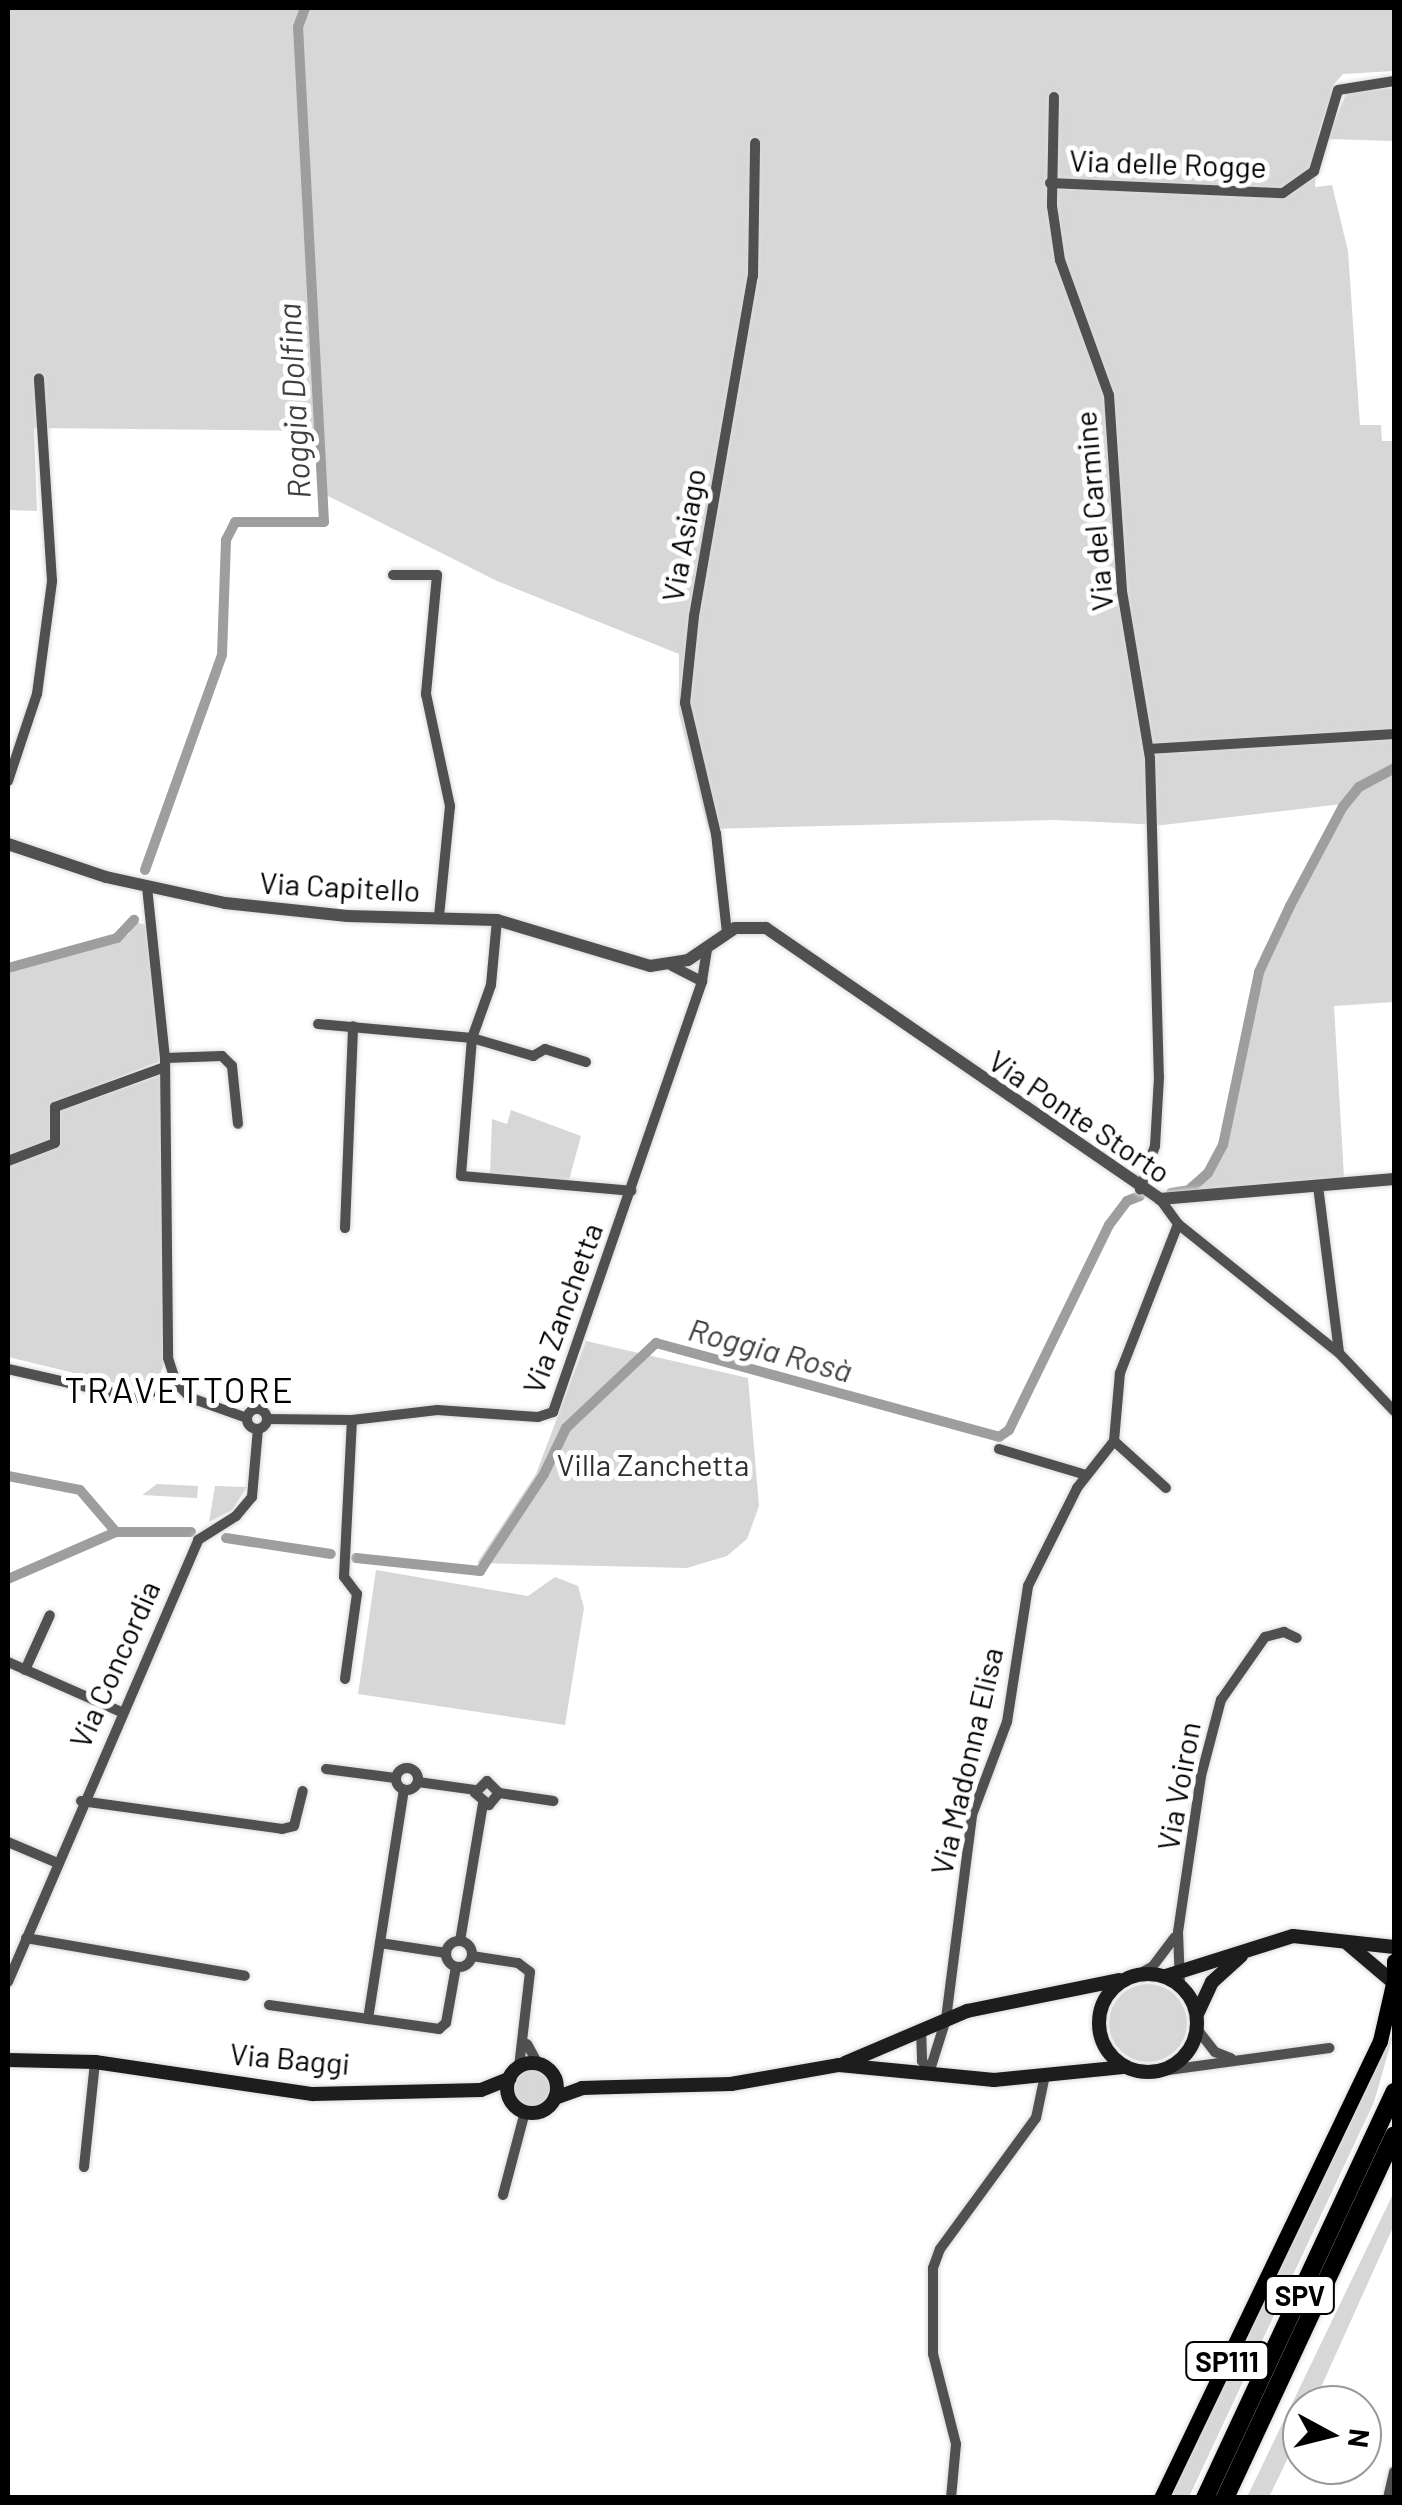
<!DOCTYPE html>
<html>
<head>
<meta charset="utf-8">
<style>
	body { margin:0 }
	#map { position:relative; width:1402px; height:2505px; overflow:hidden; background:#fff; font-family:Barlow,sans-serif }
	div>[style] { position:absolute }
	[style*='--x'] { left:calc(var(--x)*1px); top:calc(var(--y)*1px); width:calc(var(--w)*1px); rotate:calc(var(--a)*1deg) }
	.green>* { inset:0; background:#d7d7d7 }
	.round { border-radius:50% }
	.canal>* { height:10px; margin:-5px; padding:0 5px; transform-origin:5px; border-radius:5px; background:#9e9e9e }
	.roads { filter:drop-shadow(0 0 2px #dbdbdb) drop-shadow(0 0 2px #dbdbdb) }
	.minor>* { height:10px; margin:-5px; padding:0 5px; transform-origin:5px; border-radius:5px; background:#505050 }
	.minor>.ring { margin:-5px; padding:0; box-sizing:content-box; background:none; border:10px solid #505050; border-radius:50% }
	.tertiary>* { height:12px; margin:-6px; padding:0 6px; transform-origin:6px; border-radius:6px; background:#505050 }
	.secondary>* { height:14px; margin:-7px; padding:0 7px; transform-origin:7px; border-radius:7px; background:#1d1d1d }
	.secondary>.ring { margin:-7px; padding:0; box-sizing:content-box; background:none; border:14px solid #1d1d1d; border-radius:50% }
	.primary>* { height:15px; margin:-7.5px; padding:0 7.5px; transform-origin:7.5px; border-radius:7.5px; background:#000 }
	.motorway>* { height:18px; margin:-9px; padding:0 9px; transform-origin:9px; border-radius:9px; background:#000 }
	span { translate:-50% -50%; white-space:nowrap; text-align:center; line-height:1.15; -webkit-text-stroke:10px #fff; paint-order:stroke }
	.shield-label span { padding:2px 8px; background:#fff; border:2px solid; border-radius:8px; -webkit-text-stroke-width:0 }
	.shield-label { font-size:28px; color:#000; font-weight:700 }
	.street-label { font-size:30px; color:#000 }
	.park-label { font-size:30px; color:#2e2e2e }
	.water-label { font-size:32px; color:#3f3f3f; font-style:italic }
	.quarter-label { font-size:35px; color:#000; letter-spacing:2.5px }
	.frame { position:absolute; inset:0; border:10px solid #000; pointer-events:none }
	.north { position:absolute; left:1282px; top:2385px; width:100px; height:100px; box-sizing:border-box; background:#fff; border:2px solid #999; border-radius:50%; rotate:97deg; font-size:28px; font-weight:700; line-height:40px; text-align:center; color:#000 }
	.north::after { content:''; display:block; margin:auto; width:35px; height:45px; background:#000; clip-path:polygon(50% 0,100% 100%,50% 72%,0 100%) }
</style>
</head>
<body>
<div id="map">
	<div class="green">
		<div style="clip-path:polygon(8px 8px,1394px 8px,1394px 71px,1343px 74px,1334px 84px,1318px 135px,1315px 187px,1332px 185px,1348px 251px,1360px 425px,1381px 425px,1382px 441px,1394px 441px,1394px 1002px,1334px 1006px,1344px 1177px,1195px 1195px,1187px 1184px,1205px 1171px,1219px 1147px,1262px 953px,1342px 804px,1163px 825px,1055px 820px,708px 829px,679px 713px,679px 654px,497px 581px,324px 494px,322px 431px,34px 428px,37px 511px,8px 510px)"></div>
		<div style="clip-path:polygon(1394px 88px,1394px 141px,1327px 139px,1347px 92px)"></div>
		<div style="clip-path:polygon(136px 922px,151px 927px,160px 1061px,55px 1102px,59px 1111px,162px 1075px,167px 1352px,160px 1376px,136px 1388px,8px 1357px,8px 968px,128px 935px)"></div>
		<div style="clip-path:polygon(511px 1110px,581px 1136px,569px 1180px,490px 1175px,492px 1119px,507px 1124px)"></div>
		<div style="clip-path:polygon(586px 1341px,748px 1378px,759px 1506px,747px 1539px,727px 1556px,687px 1568px,477px 1563px,536px 1474px)"></div>
		<div style="clip-path:polygon(157px 1484px,198px 1486px,197px 1498px,142px 1495px)"></div>
		<div style="clip-path:polygon(215px 1486px,247px 1487px,232px 1510px,209px 1522px)"></div>
		<div style="clip-path:polygon(376px 1570px,528px 1596px,555px 1577px,578px 1586px,584px 1608px,565px 1725px,358px 1694px)"></div>
		<div class="round" style="left:1109px;top:1984px;width:78px;height:78px"></div>
		<div style="clip-path:polygon(1394px 2032px,1374px 2102px,1189px 2497px,1170px 2498px)"></div>
		<div class="round" style="left:514px;top:2070px;width:36px;height:36px"></div>
		<div style="clip-path:polygon(1394px 2192px,1394px 2225px,1313px 2405px,1302px 2405px,1302px 2429px,1269px 2497px,1247px 2497px)"></div>
	</div>
	<div class="canal">
		<div style="--x:145;--y:870;--w:228;--a:-70.3"></div>
		<div style="--x:222;--y:655;--w:115;--a:-88"></div>
		<div style="--x:226;--y:540;--w:20;--a:-63"></div>
		<div style="--x:235;--y:522;--w:89;--a:0"></div>
		<div style="--x:324;--y:522;--w:496;--a:-93"></div>
		<div style="--x:298;--y:27;--w:20;--a:-70"></div>
		<div style="--x:8;--y:968;--w:113;--a:-15.4"></div>
		<div style="--x:117;--y:938;--w:25;--a:-47"></div>
		<div style="--x:1171;--y:1193;--w:18;--a:-9"></div>
		<div style="--x:1189;--y:1190;--w:25;--a:-42"></div>
		<div style="--x:1208;--y:1173;--w:32;--a:-62"></div>
		<div style="--x:1223;--y:1145;--w:177;--a:-78.2"></div>
		<div style="--x:1259;--y:972;--w:73;--a:-64.8"></div>
		<div style="--x:1290;--y:906;--w:111;--a:-62"></div>
		<div style="--x:1342;--y:808;--w:27;--a:-51"></div>
		<div style="--x:1359;--y:787;--w:40;--a:-28"></div>
		<div style="--x:8;--y:1476;--w:73;--a:11"></div>
		<div style="--x:80;--y:1490;--w:55;--a:49.4"></div>
		<div style="--x:226;--y:1538;--w:106;--a:8.7"></div>
		<div style="--x:356;--y:1558;--w:125;--a:6"></div>
		<div style="--x:480;--y:1571;--w:116;--a:-56.6"></div>
		<div style="--x:544;--y:1474;--w:51;--a:-64.4"></div>
		<div style="--x:566;--y:1428;--w:124;--a:-43.4"></div>
		<div style="--x:656;--y:1343;--w:356;--a:15.3"></div>
		<div style="--x:999;--y:1437;--w:12;--a:-35"></div>
		<div style="--x:1009;--y:1430;--w:228;--a:-64"></div>
		<div style="--x:1109;--y:1225;--w:30;--a:-53"></div>
		<div style="--x:1127;--y:1201;--w:14;--a:-21"></div>
		<div style="--x:8;--y:1579;--w:118;--a:-23.5"></div>
		<div style="--x:116;--y:1532;--w:75;--a:0"></div>
	</div>
	<div class="roads">
		<div class="minor">
			<div style="--x:1054;--y:97;--w:109;--a:91.1"></div>
			<div style="--x:1052;--y:206;--w:55;--a:81.6"></div>
			<div style="--x:1060;--y:260;--w:144;--a:70.1"></div>
			<div style="--x:1109;--y:395;--w:196;--a:86.2"></div>
			<div style="--x:1122;--y:591;--w:170;--a:80.5"></div>
			<div style="--x:1150;--y:759;--w:318;--a:88.4"></div>
			<div style="--x:1159;--y:1077;--w:69;--a:93.3"></div>
			<div style="--x:1155;--y:1146;--w:46;--a:109.2"></div>
			<div style="--x:1050;--y:183;--w:233;--a:2.5"></div>
			<div style="--x:1283;--y:193;--w:38;--a:-35"></div>
			<div style="--x:1314;--y:171;--w:84;--a:-73.5"></div>
			<div style="--x:1338;--y:90;--w:57;--a:-9.1"></div>
			<div style="--x:393;--y:575;--w:44;--a:0"></div>
			<div style="--x:437;--y:575;--w:120;--a:95.3"></div>
			<div style="--x:426;--y:694;--w:115;--a:77.9"></div>
			<div style="--x:450;--y:806;--w:112;--a:95.7"></div>
			<div style="--x:1149;--y:749;--w:245;--a:-3.5"></div>
			<div style="--x:8;--y:781;--w:92;--a:-71.6"></div>
			<div style="--x:37;--y:694;--w:114;--a:-82.4"></div>
			<div style="--x:52;--y:581;--w:203;--a:-93.7"></div>
			<div style="--x:147;--y:887;--w:172;--a:84"></div>
			<div style="--x:165;--y:1058;--w:300;--a:89.4"></div>
			<div style="--x:168;--y:1358;--w:26;--a:72"></div>
			<div style="--x:176;--y:1383;--w:21;--a:45"></div>
			<div style="--x:191;--y:1398;--w:59;--a:19.7"></div>
			<div style="--x:497;--y:920;--w:65;--a:95.3"></div>
			<div style="--x:491;--y:985;--w:56;--a:109.7"></div>
			<div style="--x:472;--y:1038;--w:138;--a:94.6"></div>
			<div style="--x:461;--y:1176;--w:171;--a:5"></div>
			<div style="--x:727;--y:933;--w:100;--a:-96.3"></div>
			<div style="--x:716;--y:834;--w:135;--a:-103.3"></div>
			<div style="--x:685;--y:703;--w:87;--a:-84.1"></div>
			<div style="--x:694;--y:616;--w:345;--a:-80.2"></div>
			<div style="--x:753;--y:276;--w:133;--a:-89.1"></div>
			<div style="--x:672;--y:966;--w:34;--a:27"></div>
			<div style="--x:318;--y:1024;--w:155;--a:5.2"></div>
			<div style="--x:472;--y:1038;--w:64;--a:16.4"></div>
			<div style="--x:533;--y:1056;--w:14;--a:-30"></div>
			<div style="--x:545;--y:1049;--w:43;--a:17.6"></div>
			<div style="--x:165;--y:1058;--w:57;--a:-2"></div>
			<div style="--x:222;--y:1056;--w:14;--a:45"></div>
			<div style="--x:232;--y:1066;--w:58;--a:84.1"></div>
			<div style="--x:8;--y:1161;--w:50;--a:-21"></div>
			<div style="--x:55;--y:1143;--w:36;--a:-90"></div>
			<div style="--x:55;--y:1107;--w:117;--a:-20"></div>
			<div style="--x:1318;--y:1186;--w:167;--a:82.8"></div>
			<div style="--x:1160;--y:1199;--w:31;--a:54"></div>
			<div style="--x:1178;--y:1224;--w:206;--a:38.7"></div>
			<div style="--x:1339;--y:1353;--w:80;--a:46.5"></div>
			<div style="--x:345;--y:1228;--w:202;--a:-87.7"></div>
			<div style="--x:8;--y:1369;--w:131;--a:12.8"></div>
			<div style="--x:136;--y:1398;--w:43;--a:-20.6"></div>
			<div class="ring" style="left:247px;top:1409px;width:10px;height:10px"></div>
			<div style="--x:267;--y:1419;--w:85;--a:0.7"></div>
			<div style="--x:352;--y:1420;--w:86;--a:-6.7"></div>
			<div style="--x:437;--y:1410;--w:101;--a:4"></div>
			<div style="--x:538;--y:1417;--w:16;--a:-18"></div>
			<div style="--x:553;--y:1412;--w:456;--a:-70.9"></div>
			<div style="--x:702;--y:981;--w:33;--a:-81"></div>
			<div style="--x:1114;--y:1441;--w:70;--a:42.1"></div>
			<div style="--x:999;--y:1449;--w:91;--a:16.6"></div>
			<div style="--x:8;--y:1662;--w:121;--a:23.8"></div>
			<div style="--x:25;--y:1670;--w:60;--a:-65.6"></div>
			<div style="--x:345;--y:1679;--w:86;--a:-82"></div>
			<div style="--x:357;--y:1594;--w:21;--a:-127"></div>
			<div style="--x:344;--y:1577;--w:157;--a:-87.1"></div>
			<div class="ring" style="left:396px;top:1768px;width:12px;height:12px"></div>
			<div style="--x:326;--y:1769;--w:70;--a:7.4"></div>
			<div style="--x:418;--y:1782;--w:59;--a:7.9"></div>
			<div style="--x:499;--y:1793;--w:16;--a:130"></div>
			<div style="--x:489;--y:1805;--w:18;--a:-139"></div>
			<div style="--x:475;--y:1793;--w:17;--a:-45"></div>
			<div style="--x:487;--y:1781;--w:17;--a:45"></div>
			<div style="--x:499;--y:1793;--w:55;--a:8.4"></div>
			<div style="--x:81;--y:1801;--w:203;--a:7.9"></div>
			<div style="--x:282;--y:1829;--w:12;--a:-14"></div>
			<div style="--x:294;--y:1826;--w:36;--a:-76"></div>
			<div style="--x:8;--y:1842;--w:51;--a:23.1"></div>
			<div style="--x:26;--y:1938;--w:222;--a:9.8"></div>
			<div class="ring" style="left:446px;top:1941px;width:16px;height:16px"></div>
			<div style="--x:460;--y:1941;--w:139;--a:-80.5"></div>
			<div style="--x:380;--y:1943;--w:67;--a:8.6"></div>
			<div style="--x:472;--y:1956;--w:47;--a:8.7"></div>
			<div style="--x:518;--y:1963;--w:15;--a:37"></div>
			<div style="--x:530;--y:1972;--w:96;--a:96.6"></div>
			<div style="--x:1137;--y:1975;--w:18;--a:-29"></div>
			<div style="--x:1153;--y:1966;--w:36;--a:-53"></div>
			<div style="--x:8;--y:1982;--w:481;--a:-66.7"></div>
			<div style="--x:198;--y:1540;--w:45;--a:-32.3"></div>
			<div style="--x:236;--y:1516;--w:25;--a:-50"></div>
			<div style="--x:252;--y:1497;--w:68;--a:-85"></div>
			<div style="--x:1180;--y:1984;--w:52;--a:-92.2"></div>
			<div style="--x:1178;--y:1932;--w:158;--a:-81.6"></div>
			<div style="--x:1201;--y:1776;--w:79;--a:-75.3"></div>
			<div style="--x:1221;--y:1700;--w:77;--a:-55.1"></div>
			<div style="--x:1265;--y:1637;--w:20;--a:-15"></div>
			<div style="--x:1284;--y:1632;--w:14;--a:25"></div>
			<div style="--x:269;--y:2005;--w:172;--a:8"></div>
			<div style="--x:439;--y:2029;--w:9;--a:-41"></div>
			<div style="--x:446;--y:2023;--w:57;--a:-79.9"></div>
			<div style="--x:368;--y:2019;--w:232;--a:-81.1"></div>
			<div style="--x:921;--y:2029;--w:32;--a:88"></div>
			<div style="--x:922;--y:2061;--w:12;--a:48"></div>
			<div style="--x:1197;--y:2029;--w:29;--a:52"></div>
			<div style="--x:1215;--y:2052;--w:17;--a:21"></div>
			<div style="--x:527;--y:2044;--w:23;--a:61"></div>
			<div style="--x:930;--y:2070;--w:53;--a:-72.6"></div>
			<div style="--x:946;--y:2019;--w:206;--a:-82.7"></div>
			<div style="--x:972;--y:1815;--w:99;--a:-69.4"></div>
			<div style="--x:1007;--y:1722;--w:138;--a:-81.2"></div>
			<div style="--x:1028;--y:1586;--w:110;--a:-63.4"></div>
			<div style="--x:1077;--y:1488;--w:60;--a:-51.8"></div>
			<div style="--x:1114;--y:1441;--w:68;--a:-85"></div>
			<div style="--x:1120;--y:1373;--w:160;--a:-68.7"></div>
			<div style="--x:1161;--y:2071;--w:170;--a:-7.8"></div>
			<div style="--x:84;--y:2167;--w:106;--a:-84"></div>
			<div style="--x:503;--y:2195;--w:86;--a:-75.2"></div>
			<div style="--x:951;--y:2498;--w:54;--a:-84.7"></div>
			<div style="--x:956;--y:2444;--w:93;--a:-104.3"></div>
			<div style="--x:933;--y:2354;--w:86;--a:-90"></div>
			<div style="--x:933;--y:2268;--w:20;--a:-70"></div>
			<div style="--x:940;--y:2249;--w:162;--a:-53.8"></div>
			<div style="--x:1036;--y:2118;--w:44;--a:-78.2"></div>
			<div style="--x:1388;--y:2498;--w:27;--a:-77"></div>
		</div>
		<div class="tertiary">
			<div style="--x:8;--y:844;--w:103;--a:18.6"></div>
			<div style="--x:106;--y:877;--w:122;--a:12.3"></div>
			<div style="--x:225;--y:903;--w:123;--a:6.1"></div>
			<div style="--x:347;--y:916;--w:150;--a:1.5"></div>
			<div style="--x:497;--y:920;--w:160;--a:16.7"></div>
			<div style="--x:650;--y:966;--w:38;--a:-9"></div>
			<div style="--x:688;--y:960;--w:57;--a:-34.2"></div>
			<div style="--x:735;--y:928;--w:31;--a:0"></div>
			<div style="--x:766;--y:928;--w:478;--a:34.5"></div>
			<div style="--x:1160;--y:1199;--w:235;--a:-4.9"></div>
		</div>
		<div class="secondary">
			<div style="--x:1348;--y:1944;--w:59;--a:40.2"></div>
			<div class="ring" style="left:1099px;top:1974px;width:84px;height:84px"></div>
			<div style="--x:1166;--y:1976;--w:133;--a:-17.5"></div>
			<div style="--x:1293;--y:1936;--w:102;--a:6.2"></div>
			<div style="--x:1198;--y:2012;--w:33;--a:-65"></div>
			<div style="--x:1212;--y:1982;--w:39;--a:-42"></div>
			<div style="--x:8;--y:2060;--w:87;--a:1.3"></div>
			<div style="--x:95;--y:2062;--w:220;--a:8.4"></div>
			<div style="--x:313;--y:2094;--w:168;--a:-1.4"></div>
			<div style="--x:481;--y:2090;--w:31;--a:-22"></div>
			<div style="--x:845;--y:2063;--w:133;--a:-23.1"></div>
			<div style="--x:967;--y:2011;--w:155;--a:-11.5"></div>
			<div class="ring" style="left:507px;top:2063px;width:36px;height:36px"></div>
			<div style="--x:555;--y:2098;--w:29;--a:-20"></div>
			<div style="--x:582;--y:2088;--w:149;--a:-1.5"></div>
			<div style="--x:731;--y:2084;--w:110;--a:-10"></div>
			<div style="--x:839;--y:2065;--w:156;--a:5.5"></div>
			<div style="--x:994;--y:2080;--w:132;--a:-5.7"></div>
		</div>
		<div class="primary">
			<div style="--x:1394;--y:1961;--w:24;--a:90"></div>
			<div style="--x:1161;--y:2498;--w:507;--a:-64.4"></div>
			<div style="--x:1380;--y:2041;--w:58;--a:-77.2"></div>
		</div>
		<div class="motorway">
			<div style="--x:1205;--y:2498;--w:448;--a:-65"></div>
			<div style="--x:1225;--y:2498;--w:400;--a:-65"></div>
		</div>
	</div>
	<div class="shield-label">
		<span style="left:1300px;top:2295px">SPV</span>
		<span style="left:1227px;top:2361px">SP111</span>
	</div>
	<div class="street-label">
		<span style="left:1168px;top:163px;rotate:2deg">Via delle Rogge</span>
		<span style="left:1093px;top:511px;rotate:-95deg">Via del Carmine</span>
		<span style="left:683px;top:535px;rotate:-80deg">Via Asiago</span>
		<span style="left:340px;top:886px;rotate:3deg">Via Capitello</span>
		<span style="left:1080px;top:1116px;rotate:34deg">Via Ponte Storto</span>
		<span style="left:562px;top:1308px;rotate:-70deg">Via Zanchetta</span>
		<span style="left:114px;top:1664px;rotate:-66deg">Via Concordia</span>
		<span style="left:966px;top:1761px;rotate:-77deg">Via Madonna Elisa</span>
		<span style="left:1178px;top:1786px;rotate:-80deg">Via Voiron</span>
		<span style="left:290px;top:2058px;rotate:5deg">Via Baggi</span>
	</div>
	<div class="park-label">
		<span style="left:653px;top:1464px">Villa Zanchetta</span>
	</div>
	<div class="water-label">
		<span style="left:293px;top:401px;rotate:-93deg">Roggia Dolfina</span>
		<span style="left:770px;top:1349px;rotate:15deg">Roggia Rosà</span>
	</div>
	<div class="quarter-label">
		<span style="left:180px;top:1389px">TRAVETTORE</span>
	</div>
	<div class="frame"></div>
	<div class="north">N</div>
</div>
</body>
</html>
